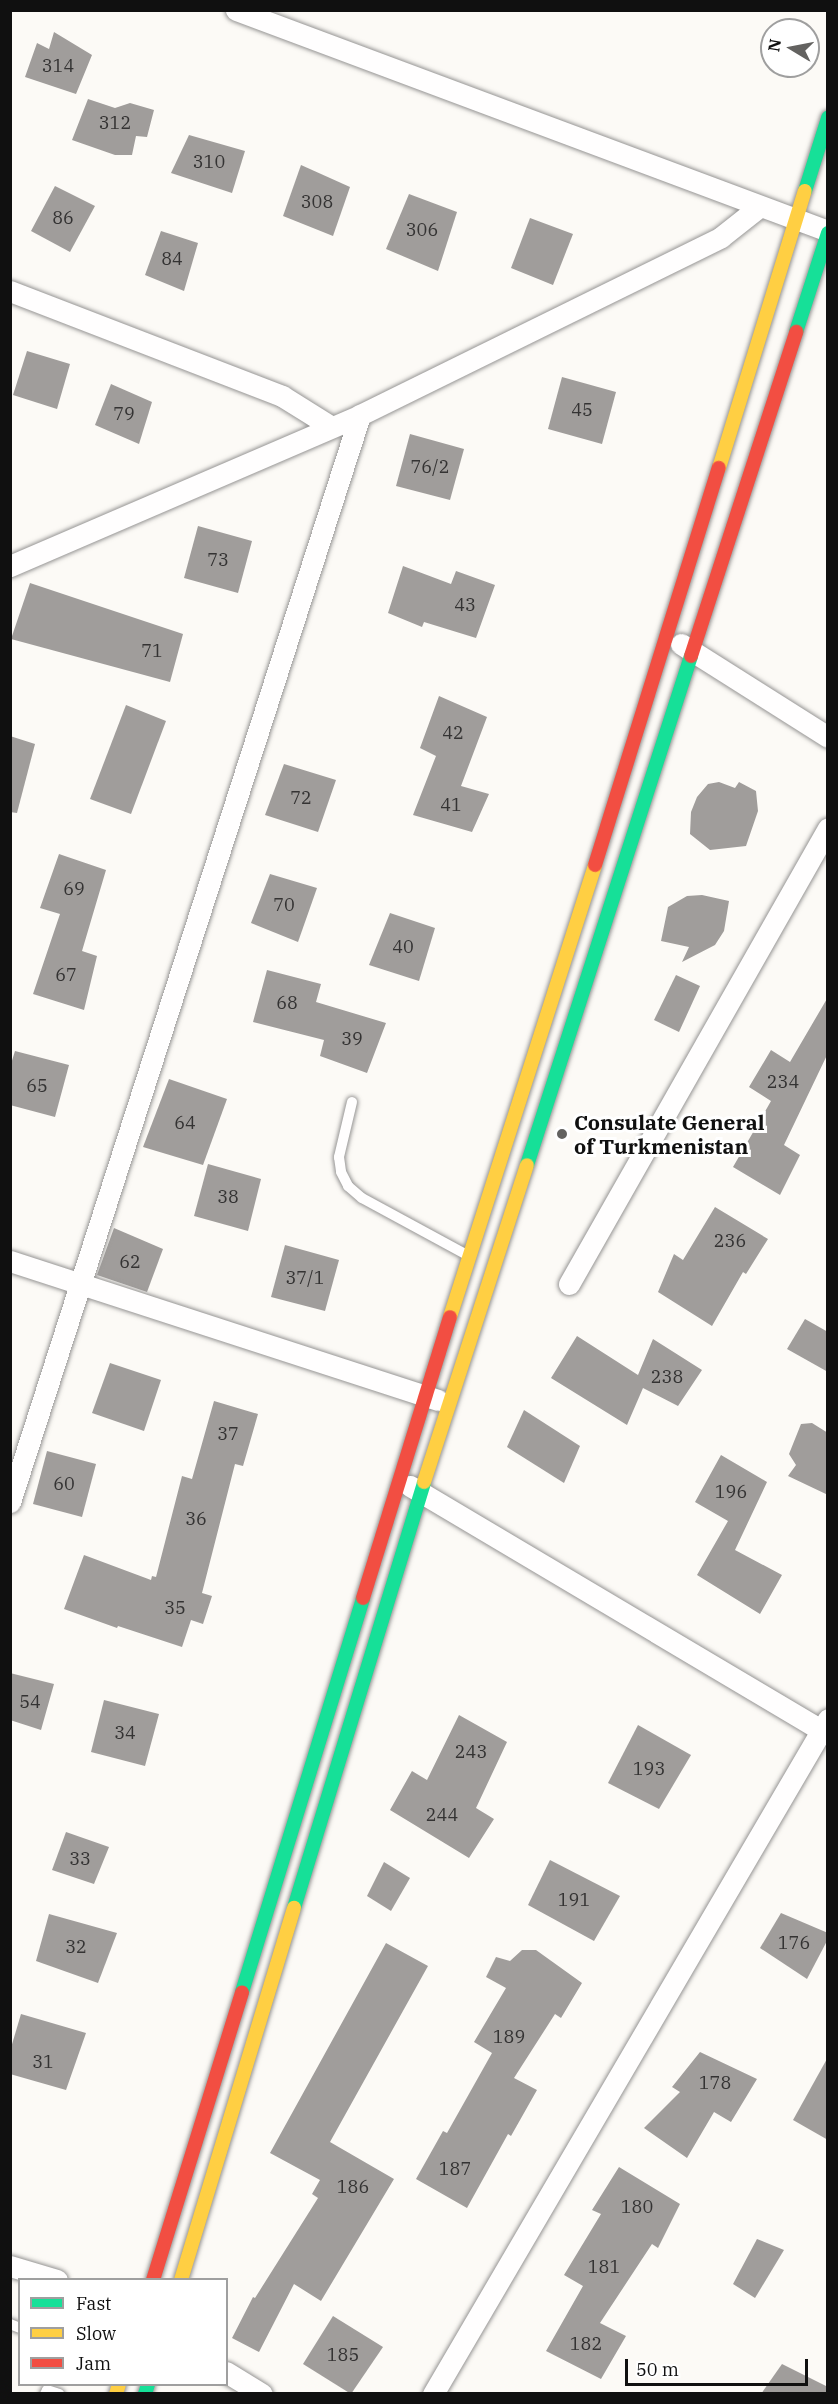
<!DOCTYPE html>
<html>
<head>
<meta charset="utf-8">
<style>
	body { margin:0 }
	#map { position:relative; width:838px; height:2404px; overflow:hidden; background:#fcfaf6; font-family:"IBM Plex Serif",serif }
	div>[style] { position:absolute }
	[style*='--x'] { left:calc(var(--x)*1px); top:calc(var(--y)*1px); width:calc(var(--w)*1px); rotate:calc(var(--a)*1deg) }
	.building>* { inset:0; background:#a09d9b }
	.roads { filter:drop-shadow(0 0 2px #969594) drop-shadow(0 0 2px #969594) }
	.lane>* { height:10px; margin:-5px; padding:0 5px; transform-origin:5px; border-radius:5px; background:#fffefe }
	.street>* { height:21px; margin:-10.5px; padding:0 10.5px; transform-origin:10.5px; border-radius:10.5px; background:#fffefe }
	.fast>* { height:14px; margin:-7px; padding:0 7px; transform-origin:7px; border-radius:7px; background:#16e098 }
	.slow>* { height:14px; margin:-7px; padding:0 7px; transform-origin:7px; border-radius:7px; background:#ffcf43 }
	.jam>* { height:14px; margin:-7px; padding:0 7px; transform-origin:7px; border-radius:7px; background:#f24e42 }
	.dots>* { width:16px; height:16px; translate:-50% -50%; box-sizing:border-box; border:3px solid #fff; border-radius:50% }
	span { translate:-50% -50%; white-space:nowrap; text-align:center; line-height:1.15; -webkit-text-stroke:6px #fff; paint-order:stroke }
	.number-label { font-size:18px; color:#343333 }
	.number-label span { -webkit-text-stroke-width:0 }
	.poi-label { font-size:21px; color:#101010; font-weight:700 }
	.left { translate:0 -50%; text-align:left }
	.frame { position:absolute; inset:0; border:12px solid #101010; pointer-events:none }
	.legend { position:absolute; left:18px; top:2278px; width:210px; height:108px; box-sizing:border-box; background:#fff; border:2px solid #9f9f9f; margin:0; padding:8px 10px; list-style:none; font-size:18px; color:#101010 }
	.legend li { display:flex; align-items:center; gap:12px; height:30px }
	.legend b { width:30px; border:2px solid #9f9f9f }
	.north { position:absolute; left:760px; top:18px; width:60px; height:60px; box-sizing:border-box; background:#fff; border:2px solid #9f9f9f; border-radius:50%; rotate:280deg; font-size:16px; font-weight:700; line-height:24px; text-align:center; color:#101010 }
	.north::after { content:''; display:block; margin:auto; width:21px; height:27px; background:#636260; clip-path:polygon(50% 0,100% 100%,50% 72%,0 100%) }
	.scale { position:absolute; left:625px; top:2359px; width:183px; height:27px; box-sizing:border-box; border:3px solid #101010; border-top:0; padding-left:8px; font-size:18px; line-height:21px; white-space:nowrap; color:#101010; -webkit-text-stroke:4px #fff; paint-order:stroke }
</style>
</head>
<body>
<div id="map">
	<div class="building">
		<div style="clip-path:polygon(54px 32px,92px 55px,76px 94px,25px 77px,37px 43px,49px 49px)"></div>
		<div style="clip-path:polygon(88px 99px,115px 108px,130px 103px,154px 110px,147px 137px,136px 136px,132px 155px,115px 155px,72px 140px)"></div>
		<div style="clip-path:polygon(189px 135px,245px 151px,232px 193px,171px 173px)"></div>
		<div style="clip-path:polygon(301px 165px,350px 187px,333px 236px,283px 216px)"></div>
		<div style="clip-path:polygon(55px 186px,95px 206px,70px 252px,31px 231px)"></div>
		<div style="clip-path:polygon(409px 194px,457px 212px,438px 271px,386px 249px)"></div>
		<div style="clip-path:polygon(530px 218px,573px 234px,553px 285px,511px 268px)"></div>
		<div style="clip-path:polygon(161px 231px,198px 243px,184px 291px,145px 275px)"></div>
		<div style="clip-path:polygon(27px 351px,70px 364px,57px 409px,13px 395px)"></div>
		<div style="clip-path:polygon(562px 377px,616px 392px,602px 444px,548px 429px)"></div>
		<div style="clip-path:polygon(111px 384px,152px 402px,139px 444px,95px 425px)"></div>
		<div style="clip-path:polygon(410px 434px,464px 449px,450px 500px,396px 486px)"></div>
		<div style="clip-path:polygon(198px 526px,252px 541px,238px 593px,184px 578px)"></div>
		<div style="clip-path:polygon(403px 566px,451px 584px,456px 571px,495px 585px,476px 638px,424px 622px,422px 627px,388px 613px)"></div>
		<div style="clip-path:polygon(30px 583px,183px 634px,170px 682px,11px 639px)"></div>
		<div style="clip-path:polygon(439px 696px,487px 717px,461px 786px,489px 794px,472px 832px,413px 815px,436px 756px,420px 748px)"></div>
		<div style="clip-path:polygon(126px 705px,166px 721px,131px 814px,90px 799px)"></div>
		<div style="clip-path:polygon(10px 736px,35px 744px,17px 813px,10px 812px)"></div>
		<div style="clip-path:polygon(284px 764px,336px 780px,318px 832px,265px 815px)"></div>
		<div style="clip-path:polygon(719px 782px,735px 788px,739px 782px,756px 791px,758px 811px,746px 846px,710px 850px,690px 834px,691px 812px,697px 797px,708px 784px)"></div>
		<div style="clip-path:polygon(59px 854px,106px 870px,82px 951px,97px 956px,84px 1010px,33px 994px,60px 914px,40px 908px)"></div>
		<div style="clip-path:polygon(270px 874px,317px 888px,298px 942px,251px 923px)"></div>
		<div style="clip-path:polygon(702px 895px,729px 901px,724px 931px,715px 945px,682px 962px,689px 947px,661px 941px,668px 907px,687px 896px)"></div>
		<div style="clip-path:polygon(390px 913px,435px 928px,419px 981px,369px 965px)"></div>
		<div style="clip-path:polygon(267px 970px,321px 984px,316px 1002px,386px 1023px,367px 1073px,320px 1056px,324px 1040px,253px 1022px)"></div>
		<div style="clip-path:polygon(676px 975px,700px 986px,679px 1032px,654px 1020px)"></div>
		<div style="clip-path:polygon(828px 997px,828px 1053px,784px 1145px,800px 1155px,780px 1195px,733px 1167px,771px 1101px,749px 1087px,771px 1050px,790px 1062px)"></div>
		<div style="clip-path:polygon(15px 1051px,69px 1065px,55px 1117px,10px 1105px,10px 1067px)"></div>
		<div style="clip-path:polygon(169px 1079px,227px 1099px,203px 1165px,143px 1147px)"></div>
		<div style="clip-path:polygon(208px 1164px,261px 1179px,248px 1231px,194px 1216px)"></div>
		<div style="clip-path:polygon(715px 1207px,768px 1239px,746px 1274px,743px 1272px,712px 1326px,658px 1292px,674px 1254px,683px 1260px)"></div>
		<div style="clip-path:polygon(114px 1228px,163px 1249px,147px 1292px,97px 1275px)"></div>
		<div style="clip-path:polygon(285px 1245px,339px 1260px,325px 1311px,271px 1297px)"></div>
		<div style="clip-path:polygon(805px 1319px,828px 1332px,828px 1372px,787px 1349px)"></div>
		<div style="clip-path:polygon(577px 1336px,638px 1375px,653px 1339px,702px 1370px,678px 1406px,643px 1388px,627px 1425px,551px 1378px)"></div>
		<div style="clip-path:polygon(110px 1363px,161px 1380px,144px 1431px,92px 1413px)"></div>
		<div style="clip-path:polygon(214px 1401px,258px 1414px,243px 1466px,235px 1464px,202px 1593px,212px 1596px,203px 1624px,191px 1620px,182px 1647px,118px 1626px,117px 1628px,64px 1609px,84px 1555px,151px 1580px,152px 1576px,156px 1577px,182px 1476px,192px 1479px)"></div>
		<div style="clip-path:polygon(524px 1410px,580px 1446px,564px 1483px,507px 1447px)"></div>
		<div style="clip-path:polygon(812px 1423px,828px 1433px,828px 1495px,788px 1476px,796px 1465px,789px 1454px,801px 1424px)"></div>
		<div style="clip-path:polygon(47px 1451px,96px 1464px,82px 1517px,33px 1504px)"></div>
		<div style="clip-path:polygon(721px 1455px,767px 1482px,735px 1550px,782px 1575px,760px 1614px,697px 1575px,728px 1521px,695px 1502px)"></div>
		<div style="clip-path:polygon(10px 1673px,54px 1684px,41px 1730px,10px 1720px)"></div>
		<div style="clip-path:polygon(104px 1700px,159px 1714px,145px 1766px,91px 1752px)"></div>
		<div style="clip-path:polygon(459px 1715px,507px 1742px,476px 1808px,494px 1819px,469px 1858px,390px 1810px,412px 1771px,427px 1780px)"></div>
		<div style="clip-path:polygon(638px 1725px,691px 1755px,659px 1809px,608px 1783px)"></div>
		<div style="clip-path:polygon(66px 1832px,109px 1847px,94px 1884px,52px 1870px)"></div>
		<div style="clip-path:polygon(550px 1860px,620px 1896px,594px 1941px,528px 1905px)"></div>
		<div style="clip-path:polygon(384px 1862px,410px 1878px,391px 1911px,367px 1896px)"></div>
		<div style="clip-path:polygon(781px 1913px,828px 1933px,828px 1939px,807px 1979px,760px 1948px)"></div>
		<div style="clip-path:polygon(49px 1914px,117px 1933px,98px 1983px,36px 1961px)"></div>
		<div style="clip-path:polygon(386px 1943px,428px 1966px,330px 2142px,394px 2179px,321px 2301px,294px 2284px,259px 2352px,232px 2338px,253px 2297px,255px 2298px,318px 2198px,312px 2194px,320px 2180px,270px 2153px)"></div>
		<div style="clip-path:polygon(522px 1950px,536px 1950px,582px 1983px,561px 2018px,555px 2014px,514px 2078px,537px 2090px,511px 2136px,508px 2134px,467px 2208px,416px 2179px,443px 2131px,447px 2133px,492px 2053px,474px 2042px,506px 1988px,486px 1977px,496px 1957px,510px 1961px)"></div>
		<div style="clip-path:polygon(21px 2014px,86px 2033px,66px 2090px,10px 2074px,10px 2051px)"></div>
		<div style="clip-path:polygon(700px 2052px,757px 2079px,731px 2122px,714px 2112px,687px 2158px,644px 2128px,680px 2092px,672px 2087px)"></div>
		<div style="clip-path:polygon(828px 2057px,828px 2140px,793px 2120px)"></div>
		<div style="clip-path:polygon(619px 2167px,680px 2204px,658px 2248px,652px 2244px,600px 2323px,626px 2336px,601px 2379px,546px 2351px,583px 2286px,564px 2275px,601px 2214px,592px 2210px)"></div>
		<div style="clip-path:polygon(757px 2239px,784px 2250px,755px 2298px,733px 2284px)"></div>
		<div style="clip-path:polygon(333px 2316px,383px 2347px,351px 2394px,303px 2364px)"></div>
		<div style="clip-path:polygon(782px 2364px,828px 2387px,828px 2394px,761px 2394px)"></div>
	</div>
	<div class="roads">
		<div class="lane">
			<div style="--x:352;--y:1102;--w:57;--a:103.3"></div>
			<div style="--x:339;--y:1157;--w:15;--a:82"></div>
			<div style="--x:341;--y:1172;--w:16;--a:63"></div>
			<div style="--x:348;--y:1186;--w:18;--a:41"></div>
			<div style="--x:362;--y:1198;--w:119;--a:28.5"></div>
			<div style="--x:10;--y:2324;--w:11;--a:22"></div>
			<div style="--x:45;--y:2394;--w:4;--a:-63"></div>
			<div style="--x:47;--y:2390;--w:13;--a:18"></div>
		</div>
		<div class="street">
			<div style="--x:236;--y:10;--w:632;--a:20.47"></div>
			<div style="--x:10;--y:291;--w:292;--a:21.1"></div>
			<div style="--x:282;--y:396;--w:57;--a:32"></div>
			<div style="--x:10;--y:566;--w:381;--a:-23.3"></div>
			<div style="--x:360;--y:415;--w:402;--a:-26.2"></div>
			<div style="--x:721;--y:237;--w:48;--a:-38.3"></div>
			<div style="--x:681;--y:644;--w:174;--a:32.3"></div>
			<div style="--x:10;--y:1261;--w:450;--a:18"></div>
			<div style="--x:569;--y:1284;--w:524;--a:-60.4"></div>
			<div style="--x:410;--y:1486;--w:486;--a:30.7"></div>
			<div style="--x:10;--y:1502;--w:1142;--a:-72.15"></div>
			<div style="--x:10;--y:2266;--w:49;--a:16.6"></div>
			<div style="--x:226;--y:2372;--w:42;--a:31.4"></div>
			<div style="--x:433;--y:2394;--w:782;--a:-59.66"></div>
		</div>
		<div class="fast">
			<div style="--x:805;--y:191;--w:77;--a:-72.5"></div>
			<div style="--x:796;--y:332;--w:104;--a:-72.1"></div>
			<div style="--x:527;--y:1165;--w:535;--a:-72.14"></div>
			<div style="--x:294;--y:1908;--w:445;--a:-73"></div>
			<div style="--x:242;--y:1992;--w:412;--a:-72.9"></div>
			<div style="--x:145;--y:2394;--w:10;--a:-73"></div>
		</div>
		<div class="slow">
			<div style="--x:719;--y:468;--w:290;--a:-72.8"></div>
			<div style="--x:450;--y:1317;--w:475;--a:-72.2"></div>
			<div style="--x:424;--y:1482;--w:333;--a:-72"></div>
			<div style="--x:181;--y:2280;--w:389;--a:-73.1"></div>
			<div style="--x:116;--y:2394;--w:10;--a:-73"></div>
		</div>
		<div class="jam">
			<div style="--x:691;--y:656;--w:341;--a:-72"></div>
			<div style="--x:595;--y:865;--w:416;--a:-72.7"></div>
			<div style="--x:363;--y:1598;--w:294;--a:-72.8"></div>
			<div style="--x:153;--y:2280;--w:301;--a:-72.8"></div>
		</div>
	</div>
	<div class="dots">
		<div style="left:562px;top:1134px;background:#636260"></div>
	</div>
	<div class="number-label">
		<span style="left:58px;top:66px">314</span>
		<span style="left:115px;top:123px">312</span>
		<span style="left:209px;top:162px">310</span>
		<span style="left:317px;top:202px">308</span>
		<span style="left:63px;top:218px">86</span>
		<span style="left:422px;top:230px">306</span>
		<span style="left:172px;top:259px">84</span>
		<span style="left:582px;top:410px">45</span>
		<span style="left:124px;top:414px">79</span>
		<span style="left:430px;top:467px">76/2</span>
		<span style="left:218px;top:560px">73</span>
		<span style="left:465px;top:605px">43</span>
		<span style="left:152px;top:651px">71</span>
		<span style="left:453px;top:733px">42</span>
		<span style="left:301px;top:798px">72</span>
		<span style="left:451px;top:805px">41</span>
		<span style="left:74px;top:889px">69</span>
		<span style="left:284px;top:905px">70</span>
		<span style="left:403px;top:947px">40</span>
		<span style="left:66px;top:975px">67</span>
		<span style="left:287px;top:1003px">68</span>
		<span style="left:352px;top:1039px">39</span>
		<span style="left:783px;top:1082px">234</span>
		<span style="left:37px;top:1086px">65</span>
		<span style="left:185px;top:1123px">64</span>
		<span style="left:228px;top:1197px">38</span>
		<span style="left:730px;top:1241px">236</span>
		<span style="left:130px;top:1262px">62</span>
		<span style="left:305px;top:1278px">37/1</span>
		<span style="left:667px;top:1377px">238</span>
		<span style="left:228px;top:1434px">37</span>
		<span style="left:64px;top:1484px">60</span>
		<span style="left:731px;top:1492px">196</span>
		<span style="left:196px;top:1519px">36</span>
		<span style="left:175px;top:1608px">35</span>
		<span style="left:30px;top:1702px">54</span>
		<span style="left:125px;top:1733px">34</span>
		<span style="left:471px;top:1752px">243</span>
		<span style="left:649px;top:1769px">193</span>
		<span style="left:442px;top:1815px">244</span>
		<span style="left:80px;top:1859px">33</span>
		<span style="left:574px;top:1900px">191</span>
		<span style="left:794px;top:1943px">176</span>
		<span style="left:76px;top:1947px">32</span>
		<span style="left:509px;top:2037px">189</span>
		<span style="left:43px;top:2062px">31</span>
		<span style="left:715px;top:2083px">178</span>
		<span style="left:455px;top:2169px">187</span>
		<span style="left:353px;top:2187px">186</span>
		<span style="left:637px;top:2207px">180</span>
		<span style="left:604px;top:2267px">181</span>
		<span style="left:586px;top:2344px">182</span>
		<span style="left:343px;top:2355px">185</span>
	</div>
	<div class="poi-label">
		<span class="left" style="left:574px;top:1134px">Consulate General<br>of Turkmenistan</span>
	</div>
	<div class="frame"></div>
	<ul class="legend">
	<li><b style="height:8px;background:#16e098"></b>Fast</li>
	<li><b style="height:8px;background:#ffcf43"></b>Slow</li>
	<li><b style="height:8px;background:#f24e42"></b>Jam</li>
	</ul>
	<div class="north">N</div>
	<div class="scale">50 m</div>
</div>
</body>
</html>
